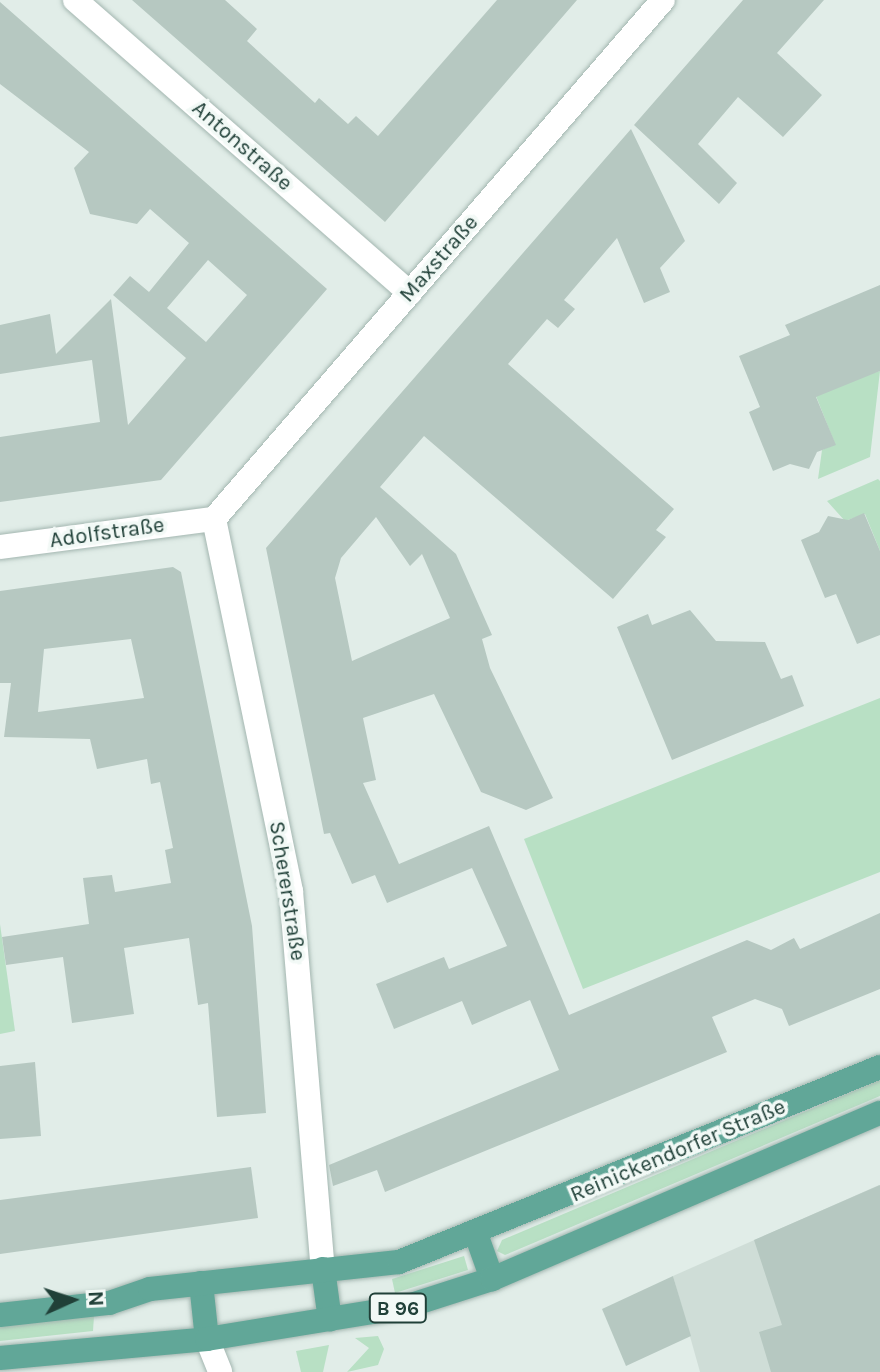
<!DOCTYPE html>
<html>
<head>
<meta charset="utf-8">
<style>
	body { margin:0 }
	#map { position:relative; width:880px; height:1372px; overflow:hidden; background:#e1ede8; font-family:Karla,sans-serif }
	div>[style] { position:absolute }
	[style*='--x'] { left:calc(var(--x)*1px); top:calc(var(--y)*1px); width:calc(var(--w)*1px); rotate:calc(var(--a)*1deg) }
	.built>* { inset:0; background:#cfddd7 }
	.green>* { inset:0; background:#b8e0c4 }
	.building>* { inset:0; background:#b6c8c1 }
	.roads { filter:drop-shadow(0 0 2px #a3b6b0) drop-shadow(0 0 2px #a3b6b0) }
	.minor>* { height:24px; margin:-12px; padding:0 12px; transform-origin:12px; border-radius:12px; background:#fff }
	.major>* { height:24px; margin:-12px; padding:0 12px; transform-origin:12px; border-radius:12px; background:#61a798 }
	span { translate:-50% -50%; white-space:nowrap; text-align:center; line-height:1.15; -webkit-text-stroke:7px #f2f9f6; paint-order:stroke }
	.shield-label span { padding:2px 6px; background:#f2f9f6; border:2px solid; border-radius:6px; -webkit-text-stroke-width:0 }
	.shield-label { font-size:20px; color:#204038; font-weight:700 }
	.street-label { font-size:22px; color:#204038 }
	.north { position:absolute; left:32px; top:1260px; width:80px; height:80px; -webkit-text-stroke:6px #f2f9f6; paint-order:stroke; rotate:87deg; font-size:22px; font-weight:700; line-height:32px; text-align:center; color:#204038 }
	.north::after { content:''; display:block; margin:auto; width:28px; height:36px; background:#204038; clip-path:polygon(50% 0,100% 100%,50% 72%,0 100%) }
</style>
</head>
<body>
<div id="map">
	<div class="built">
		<div style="clip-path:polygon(879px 1185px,880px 1372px,700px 1372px,673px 1276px)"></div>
	</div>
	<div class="green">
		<div style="clip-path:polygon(880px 371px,870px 457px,818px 479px,822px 450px,835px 444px,814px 391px)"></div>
		<div style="clip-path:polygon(878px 479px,880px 481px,880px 551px,865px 514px,845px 521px,827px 501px)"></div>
		<div style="clip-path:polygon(880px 698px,880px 872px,583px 989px,524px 839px)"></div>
		<div style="clip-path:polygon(0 924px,15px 1031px,0 1034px)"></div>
		<div style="clip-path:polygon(880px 1080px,880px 1096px,505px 1255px,497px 1251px,502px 1240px)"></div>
		<div style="clip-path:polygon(464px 1256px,468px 1270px,395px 1293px,392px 1279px)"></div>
		<div style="clip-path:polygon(94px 1316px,93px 1331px,0 1341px,0 1327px)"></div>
		<div style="clip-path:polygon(378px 1336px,384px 1349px,378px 1365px,347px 1372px,369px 1348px,355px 1338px)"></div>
		<div style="clip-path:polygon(329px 1345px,323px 1372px,301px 1372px,296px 1351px)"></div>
	</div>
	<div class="building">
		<div style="clip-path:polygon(132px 0,225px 0,257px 29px,247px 41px,315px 103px,319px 98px,348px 124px,356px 116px,378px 136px,497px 0,577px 0,385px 222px)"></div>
		<div style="clip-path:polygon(743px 0,824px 0,777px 53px,822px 95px,783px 137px,738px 97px,698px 144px,737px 183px,719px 204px,634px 125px)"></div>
		<div style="clip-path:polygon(evenodd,0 2px,327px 289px,161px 480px,0 502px,0 437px,100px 422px,92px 360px,0 374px,0 325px,50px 314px,56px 354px,111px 299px,128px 425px,186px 358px,113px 295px,130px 276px,149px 292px,189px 243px,150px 209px,137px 224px,90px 214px,74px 168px,89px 152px,0 84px,0 2px,208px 260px,247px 295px,206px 342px,167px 308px,208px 260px)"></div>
		<div style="clip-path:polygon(evenodd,631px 129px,685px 241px,660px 268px,670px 292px,644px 303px,617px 238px,564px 300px,575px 309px,558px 328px,547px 319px,508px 364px,674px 509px,656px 530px,666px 537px,613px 599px,424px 436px,380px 487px,456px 554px,492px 635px,482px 639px,490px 668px,553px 798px,526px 810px,481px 792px,434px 694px,363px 718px,376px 780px,363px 783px,399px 864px,489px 826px,569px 1015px,747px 940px,771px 950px,794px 938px,800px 949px,880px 913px,880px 989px,789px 1026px,782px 1009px,755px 999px,712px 1017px,727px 1052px,385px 1192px,377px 1170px,333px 1186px,329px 1165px,559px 1070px,530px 1000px,472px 1025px,462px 1001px,394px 1029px,376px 984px,444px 957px,449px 969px,507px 946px,472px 868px,387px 903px,375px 875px,352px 884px,330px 833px,324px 834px,266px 548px,631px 129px,376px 517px,410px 566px,422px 554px,450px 618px,352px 661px,335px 578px,341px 558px,376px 517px)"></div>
		<div style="clip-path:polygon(880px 285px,880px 371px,816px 397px,836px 445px,817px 452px,809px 469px,790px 464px,773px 471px,749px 412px,760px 407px,739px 356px,790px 335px,785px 325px)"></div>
		<div style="clip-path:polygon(864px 513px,880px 551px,880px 635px,857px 644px,836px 594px,825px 598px,801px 540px,819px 532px,828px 516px,848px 520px)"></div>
		<div style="clip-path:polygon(evenodd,173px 567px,181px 572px,252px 926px,266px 1113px,217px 1117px,208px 1003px,198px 1005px,189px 938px,124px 948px,134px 1014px,72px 1023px,63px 957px,6px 965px,2px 937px,89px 924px,83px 878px,112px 875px,115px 892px,171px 883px,165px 850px,173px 848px,160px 782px,151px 784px,147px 759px,97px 769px,90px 739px,4px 737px,11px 683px,0 683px,0 591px,173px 567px,131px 639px,144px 698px,38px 712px,44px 649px,131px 639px)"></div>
		<div style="clip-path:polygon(690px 610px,716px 641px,765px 642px,781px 679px,792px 675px,804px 706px,672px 760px,617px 627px,648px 614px,652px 625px)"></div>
		<div style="clip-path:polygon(35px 1062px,41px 1136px,0 1139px,0 1066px)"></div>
		<div style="clip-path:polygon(251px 1167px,258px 1218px,0 1254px,0 1200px)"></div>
		<div style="clip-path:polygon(880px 1185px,880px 1372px,771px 1372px,759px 1332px,782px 1325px,754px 1240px)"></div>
		<div style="clip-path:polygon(673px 1276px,691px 1336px,626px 1366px,602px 1309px)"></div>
	</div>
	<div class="roads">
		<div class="minor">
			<div style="--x:75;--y:0;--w:445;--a:41.2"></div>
			<div style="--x:214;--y:519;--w:380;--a:78.3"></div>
			<div style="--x:291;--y:891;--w:379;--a:85.2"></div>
			<div style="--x:214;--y:519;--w:686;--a:-49.14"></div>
			<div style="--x:0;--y:547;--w:216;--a:-7.5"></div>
			<div style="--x:207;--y:1339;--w:35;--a:68"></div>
		</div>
		<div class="major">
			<div style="--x:476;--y:1234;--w:48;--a:70.4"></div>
			<div style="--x:323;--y:1269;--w:51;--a:82.2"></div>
			<div style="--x:201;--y:1283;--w:56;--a:83.9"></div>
			<div style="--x:0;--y:1315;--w:110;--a:-6.3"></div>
			<div style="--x:109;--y:1303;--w:43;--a:-18.9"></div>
			<div style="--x:150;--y:1289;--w:250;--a:-6.2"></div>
			<div style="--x:399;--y:1262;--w:519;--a:-22.07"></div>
			<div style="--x:0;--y:1358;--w:208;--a:-5.2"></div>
			<div style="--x:207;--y:1339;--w:204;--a:-9.3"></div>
			<div style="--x:408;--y:1306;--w:88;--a:-17.8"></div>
			<div style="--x:492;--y:1279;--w:422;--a:-23.2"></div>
		</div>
	</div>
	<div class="shield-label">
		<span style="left:398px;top:1308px">B 96</span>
	</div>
	<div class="street-label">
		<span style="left:242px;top:146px;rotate:41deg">Antonstraße</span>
		<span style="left:439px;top:259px;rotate:-49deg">Maxstraße</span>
		<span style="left:107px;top:533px;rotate:-8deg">Adolfstraße</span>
		<span style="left:287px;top:891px;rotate:81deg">Schererstraße</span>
		<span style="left:678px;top:1151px;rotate:-23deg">Reinickendorfer Straße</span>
	</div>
	<div class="north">N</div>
</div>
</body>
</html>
